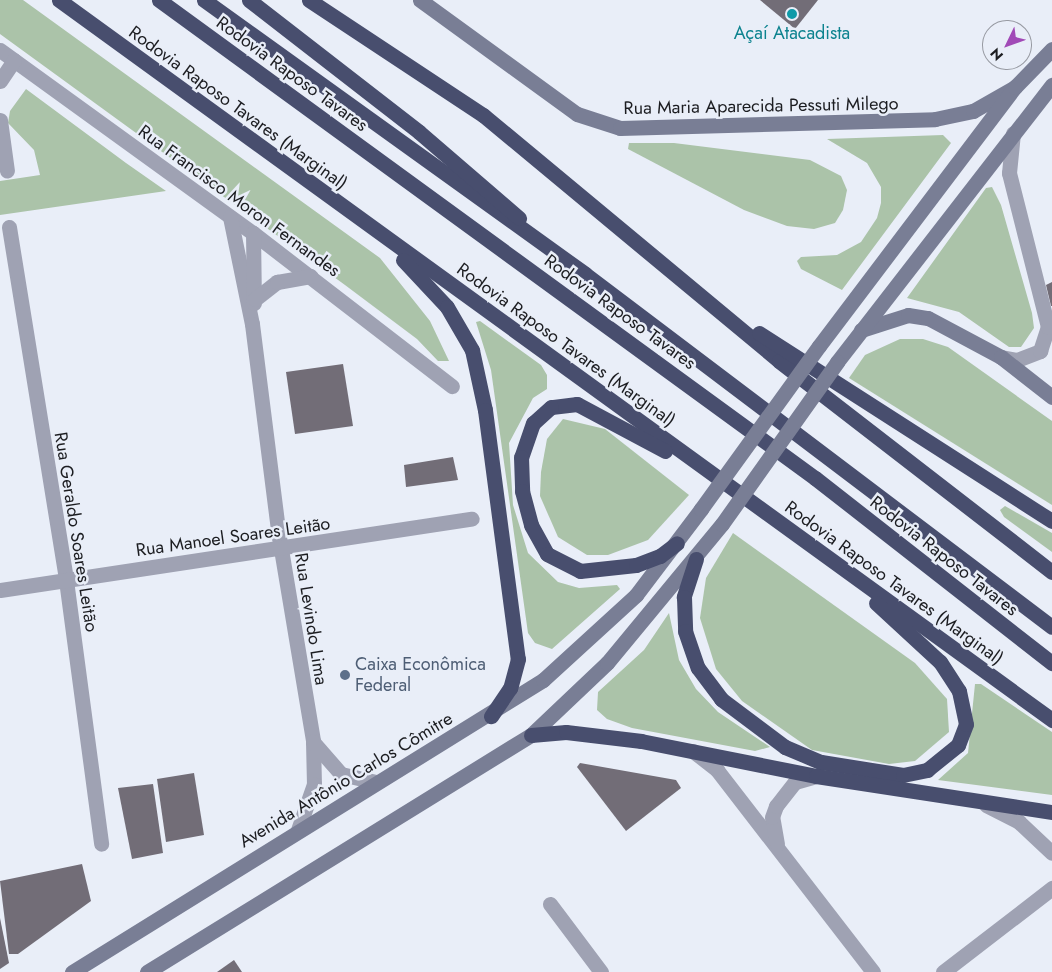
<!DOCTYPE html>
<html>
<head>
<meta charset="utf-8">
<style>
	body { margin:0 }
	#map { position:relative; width:1052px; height:972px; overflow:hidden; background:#e9eef8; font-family:Jost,sans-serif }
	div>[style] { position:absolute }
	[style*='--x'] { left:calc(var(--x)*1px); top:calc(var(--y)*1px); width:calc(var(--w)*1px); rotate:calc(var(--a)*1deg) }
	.green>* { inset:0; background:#abc3a9 }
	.building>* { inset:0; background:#726d77 }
	.street>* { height:15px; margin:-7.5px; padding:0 7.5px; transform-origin:7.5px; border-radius:7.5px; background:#9fa2b3 }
	.secondary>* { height:15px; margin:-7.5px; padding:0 7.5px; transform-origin:7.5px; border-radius:7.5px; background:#797e95 }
	.highway>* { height:15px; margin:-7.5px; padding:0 7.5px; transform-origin:7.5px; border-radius:7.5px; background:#484e6e }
	.secondary-bridge>* { height:15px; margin:-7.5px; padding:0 7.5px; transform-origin:7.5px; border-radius:7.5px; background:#797e95 }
	.dots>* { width:14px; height:14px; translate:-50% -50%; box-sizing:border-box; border:2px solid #e9eef8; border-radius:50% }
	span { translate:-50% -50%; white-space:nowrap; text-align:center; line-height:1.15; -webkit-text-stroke:5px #e9eef8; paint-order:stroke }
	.culture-label { font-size:18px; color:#0d838f }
	.street-label { font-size:18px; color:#1c1d21 }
	.service-label { font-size:18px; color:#4e5e75 }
	.left { translate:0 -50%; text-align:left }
	.north { position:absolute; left:982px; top:20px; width:50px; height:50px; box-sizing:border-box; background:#e9eef8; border:1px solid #979aa2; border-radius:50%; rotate:228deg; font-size:14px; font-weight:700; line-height:20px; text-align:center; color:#1c1d21 }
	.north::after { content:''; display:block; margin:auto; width:18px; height:22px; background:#a14ab7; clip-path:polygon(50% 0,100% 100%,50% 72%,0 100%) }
</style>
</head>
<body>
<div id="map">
	<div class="green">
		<div style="clip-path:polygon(0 0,23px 0,380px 258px,430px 321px,449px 361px,438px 361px,417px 339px,345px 285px,0 34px)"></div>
		<div style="clip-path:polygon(26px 89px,126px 163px,166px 191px,0 215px,0 181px,40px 175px,34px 150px,8px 123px,10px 111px)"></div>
		<div style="clip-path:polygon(943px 135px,951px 143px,842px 290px,801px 269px,797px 261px,801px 257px,837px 255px,861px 242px,877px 218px,881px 203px,881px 187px,867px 163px,827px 139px)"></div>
		<div style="clip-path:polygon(629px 143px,674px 143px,810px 160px,841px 176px,847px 190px,843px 210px,835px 223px,814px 229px,787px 226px,744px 210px,628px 149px)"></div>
		<div style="clip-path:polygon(992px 187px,1001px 205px,1032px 313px,1034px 328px,1021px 347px,1009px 347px,959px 312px,907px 298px,986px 188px)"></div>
		<div style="clip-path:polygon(480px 321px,541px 365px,547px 375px,547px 389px,533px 398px,509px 443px,513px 505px,528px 553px,558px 582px,579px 588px,617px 585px,620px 589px,552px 649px,535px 643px,528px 633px,491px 370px,476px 322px)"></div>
		<div style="clip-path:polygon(900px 339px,923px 339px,948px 347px,1052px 421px,1052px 505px,849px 378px,865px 355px)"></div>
		<div style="clip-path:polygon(563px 419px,605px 429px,689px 495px,648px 540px,608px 555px,587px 555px,558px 537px,540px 496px,541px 472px,547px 439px)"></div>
		<div style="clip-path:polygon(1005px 506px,1052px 533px,1052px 552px,1004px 517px,1000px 510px)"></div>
		<div style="clip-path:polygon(733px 533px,915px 663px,947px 699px,949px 732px,915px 761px,889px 764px,812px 750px,742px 701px,716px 669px,700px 618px,706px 578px)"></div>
		<div style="clip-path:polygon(669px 613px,679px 660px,696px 689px,718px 712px,770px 747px,755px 751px,632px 728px,607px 719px,597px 710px,598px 692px,644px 650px)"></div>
		<div style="clip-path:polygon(975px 684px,981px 684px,1052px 732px,1052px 795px,938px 780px,968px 753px)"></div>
	</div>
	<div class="building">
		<div style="clip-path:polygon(760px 0,818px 0,795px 29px)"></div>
		<div style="clip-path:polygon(1052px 282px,1052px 306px,1051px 306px,1046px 285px)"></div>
		<div style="clip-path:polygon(343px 364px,353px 426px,295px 434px,286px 372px)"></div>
		<div style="clip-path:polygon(453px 457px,458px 480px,406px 487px,404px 465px)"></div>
		<div style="clip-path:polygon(580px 763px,676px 780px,681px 788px,626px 831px,577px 767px)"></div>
		<div style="clip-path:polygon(194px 773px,204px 835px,166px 842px,157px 779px)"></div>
		<div style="clip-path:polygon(153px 784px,163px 853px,132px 859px,118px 788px)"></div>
		<div style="clip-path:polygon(82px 864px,91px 901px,18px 954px,9px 954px,0 881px)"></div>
		<div style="clip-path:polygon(0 918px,9px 963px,0 969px)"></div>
		<div style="clip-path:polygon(234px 960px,242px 972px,217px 972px)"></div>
	</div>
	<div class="street">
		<div style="--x:0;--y:50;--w:312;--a:35.9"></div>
		<div style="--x:253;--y:233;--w:251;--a:37.6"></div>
		<div style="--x:0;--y:81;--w:25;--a:-56"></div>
		<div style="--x:0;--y:120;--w:51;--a:82.2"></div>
		<div style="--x:230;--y:217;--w:109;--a:78.4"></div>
		<div style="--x:252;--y:324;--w:215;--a:82.8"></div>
		<div style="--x:279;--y:537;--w:207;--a:80.5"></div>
		<div style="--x:313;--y:741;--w:43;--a:88.7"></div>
		<div style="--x:314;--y:784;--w:49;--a:109.2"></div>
		<div style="--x:9;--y:227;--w:358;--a:80.8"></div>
		<div style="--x:66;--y:580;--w:266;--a:82.4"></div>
		<div style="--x:253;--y:233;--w:70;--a:89.2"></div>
		<div style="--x:255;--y:299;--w:28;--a:-38"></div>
		<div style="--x:277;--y:282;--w:34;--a:-10"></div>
		<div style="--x:1001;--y:357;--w:16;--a:11"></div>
		<div style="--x:1017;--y:360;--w:25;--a:-21"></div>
		<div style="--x:1040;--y:351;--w:25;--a:-72"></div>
		<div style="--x:1048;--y:327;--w:159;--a:-104.2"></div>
		<div style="--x:1009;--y:173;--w:40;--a:-84.3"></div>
		<div style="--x:0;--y:590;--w:477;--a:-8.6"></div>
		<div style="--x:313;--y:742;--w:43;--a:48.8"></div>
		<div style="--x:341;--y:774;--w:36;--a:13"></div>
		<div style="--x:693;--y:751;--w:31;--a:38"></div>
		<div style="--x:717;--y:770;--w:255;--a:52.3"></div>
		<div style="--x:986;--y:805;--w:37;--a:27"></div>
		<div style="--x:1019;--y:822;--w:45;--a:43.2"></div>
		<div style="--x:777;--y:844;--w:27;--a:-100"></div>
		<div style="--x:772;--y:817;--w:12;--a:-70"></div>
		<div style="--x:776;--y:806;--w:31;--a:-52"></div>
		<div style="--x:795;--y:782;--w:22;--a:-16"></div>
		<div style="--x:550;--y:904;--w:85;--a:53.1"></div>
		<div style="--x:943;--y:972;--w:138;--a:-37.6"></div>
	</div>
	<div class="secondary">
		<div style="--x:420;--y:0;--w:194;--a:36"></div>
		<div style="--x:577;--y:114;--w:45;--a:18"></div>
		<div style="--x:620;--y:128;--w:315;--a:-1.6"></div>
		<div style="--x:935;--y:119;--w:39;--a:-12"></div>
		<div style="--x:973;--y:111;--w:48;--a:-29.7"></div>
		<div style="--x:861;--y:330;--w:49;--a:-17.7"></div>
		<div style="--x:908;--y:315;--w:20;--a:9"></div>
		<div style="--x:928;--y:318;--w:83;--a:28.1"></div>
		<div style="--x:1001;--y:357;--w:65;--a:38.1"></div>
		<div style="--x:819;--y:346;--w:325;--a:-52.9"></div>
		<div style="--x:1015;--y:87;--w:53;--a:-45.8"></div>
		<div style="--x:837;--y:362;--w:351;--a:-52.2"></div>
		<div style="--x:72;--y:972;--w:554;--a:-31.8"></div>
		<div style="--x:543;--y:680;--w:126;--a:-42.4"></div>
		<div style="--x:636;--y:595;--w:108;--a:-52.9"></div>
		<div style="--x:147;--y:972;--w:451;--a:-31.7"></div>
		<div style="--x:531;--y:735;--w:105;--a:-43.5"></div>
		<div style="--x:607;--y:663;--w:180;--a:-50.4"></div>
	</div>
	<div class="highway">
		<div style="--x:59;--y:0;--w:1227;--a:35.94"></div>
		<div style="--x:159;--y:0;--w:812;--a:36.08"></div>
		<div style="--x:815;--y:478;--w:301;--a:38"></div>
		<div style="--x:204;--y:0;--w:469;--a:35.7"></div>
		<div style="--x:585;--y:274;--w:585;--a:37.09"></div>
		<div style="--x:249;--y:0;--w:215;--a:37.8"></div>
		<div style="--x:419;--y:132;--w:132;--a:40.7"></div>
		<div style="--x:309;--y:0;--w:209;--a:33.5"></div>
		<div style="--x:483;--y:115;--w:385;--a:39.7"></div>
		<div style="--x:779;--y:361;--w:345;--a:37.7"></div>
		<div style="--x:403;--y:260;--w:64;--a:46.9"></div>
		<div style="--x:447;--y:307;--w:50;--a:59.8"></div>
		<div style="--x:472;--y:350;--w:61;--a:77.8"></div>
		<div style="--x:485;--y:410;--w:251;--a:82.5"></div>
		<div style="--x:518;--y:659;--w:30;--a:105"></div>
		<div style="--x:510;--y:688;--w:34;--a:124"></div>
		<div style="--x:759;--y:333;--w:348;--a:32.7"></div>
		<div style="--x:665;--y:451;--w:100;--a:-151.9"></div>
		<div style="--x:577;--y:404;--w:26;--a:173"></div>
		<div style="--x:551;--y:407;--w:24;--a:138"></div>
		<div style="--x:533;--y:423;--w:36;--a:109"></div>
		<div style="--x:521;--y:457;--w:34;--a:88"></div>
		<div style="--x:522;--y:491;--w:35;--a:75"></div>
		<div style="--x:531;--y:525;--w:33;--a:61"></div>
		<div style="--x:547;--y:554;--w:37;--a:27"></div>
		<div style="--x:580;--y:571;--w:56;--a:-6.1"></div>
		<div style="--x:636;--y:565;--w:26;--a:-21"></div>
		<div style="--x:660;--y:556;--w:21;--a:-37"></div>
		<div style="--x:696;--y:559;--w:40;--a:108"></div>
		<div style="--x:684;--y:597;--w:34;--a:88"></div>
		<div style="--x:685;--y:631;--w:39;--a:71"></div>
		<div style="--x:698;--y:668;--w:39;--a:53"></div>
		<div style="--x:721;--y:699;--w:80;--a:36.9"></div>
		<div style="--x:785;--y:747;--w:39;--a:23"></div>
		<div style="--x:821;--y:762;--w:83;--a:9"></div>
		<div style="--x:903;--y:775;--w:25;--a:-12"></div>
		<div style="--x:927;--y:770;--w:40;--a:-39"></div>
		<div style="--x:958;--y:745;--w:22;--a:-69"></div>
		<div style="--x:966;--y:724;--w:34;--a:-102"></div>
		<div style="--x:959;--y:691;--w:35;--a:-123"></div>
		<div style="--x:940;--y:662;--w:87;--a:-137.3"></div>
		<div style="--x:531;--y:735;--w:35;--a:-5"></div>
		<div style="--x:566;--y:732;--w:76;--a:6.8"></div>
		<div style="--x:641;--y:741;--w:178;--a:11.3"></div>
		<div style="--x:816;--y:776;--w:239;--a:8.7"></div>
	</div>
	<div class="secondary-bridge">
		<div style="--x:701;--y:509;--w:201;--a:-54.1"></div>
		<div style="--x:722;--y:524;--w:199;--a:-54.6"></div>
	</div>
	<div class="dots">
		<div style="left:792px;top:14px;background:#0f9aa8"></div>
		<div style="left:345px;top:675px;background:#5c6f8a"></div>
	</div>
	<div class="culture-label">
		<span style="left:792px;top:33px">Açaí Atacadista</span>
	</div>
	<div class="street-label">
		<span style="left:292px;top:74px;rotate:36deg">Rodovia Raposo Tavares</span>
		<span style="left:761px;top:106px;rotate:-1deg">Rua Maria Aparecida Pessuti Milego</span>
		<span style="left:238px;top:108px;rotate:36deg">Rodovia Raposo Tavares (Marginal)</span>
		<span style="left:239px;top:201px;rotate:36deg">Rua Francisco Moron Fernandes</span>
		<span style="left:620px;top:312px;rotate:36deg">Rodovia Raposo Tavares</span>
		<span style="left:566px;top:345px;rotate:36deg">Rodovia Raposo Tavares (Marginal)</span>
		<span style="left:76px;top:532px;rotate:81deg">Rua Geraldo Soares Leitão</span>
		<span style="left:233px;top:537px;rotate:-8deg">Rua Manoel Soares Leitão</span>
		<span style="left:944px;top:556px;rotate:38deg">Rodovia Raposo Tavares</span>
		<span style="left:894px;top:583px;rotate:36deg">Rodovia Raposo Tavares (Marginal)</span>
		<span style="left:311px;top:619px;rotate:81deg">Rua Levindo Lima</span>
		<span style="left:346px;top:780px;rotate:-31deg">Avenida Antônio Carlos Cômitre</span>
	</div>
	<div class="service-label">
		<span class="left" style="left:355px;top:675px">Caixa Econômica<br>Federal</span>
	</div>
	<div class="north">N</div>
</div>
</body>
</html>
